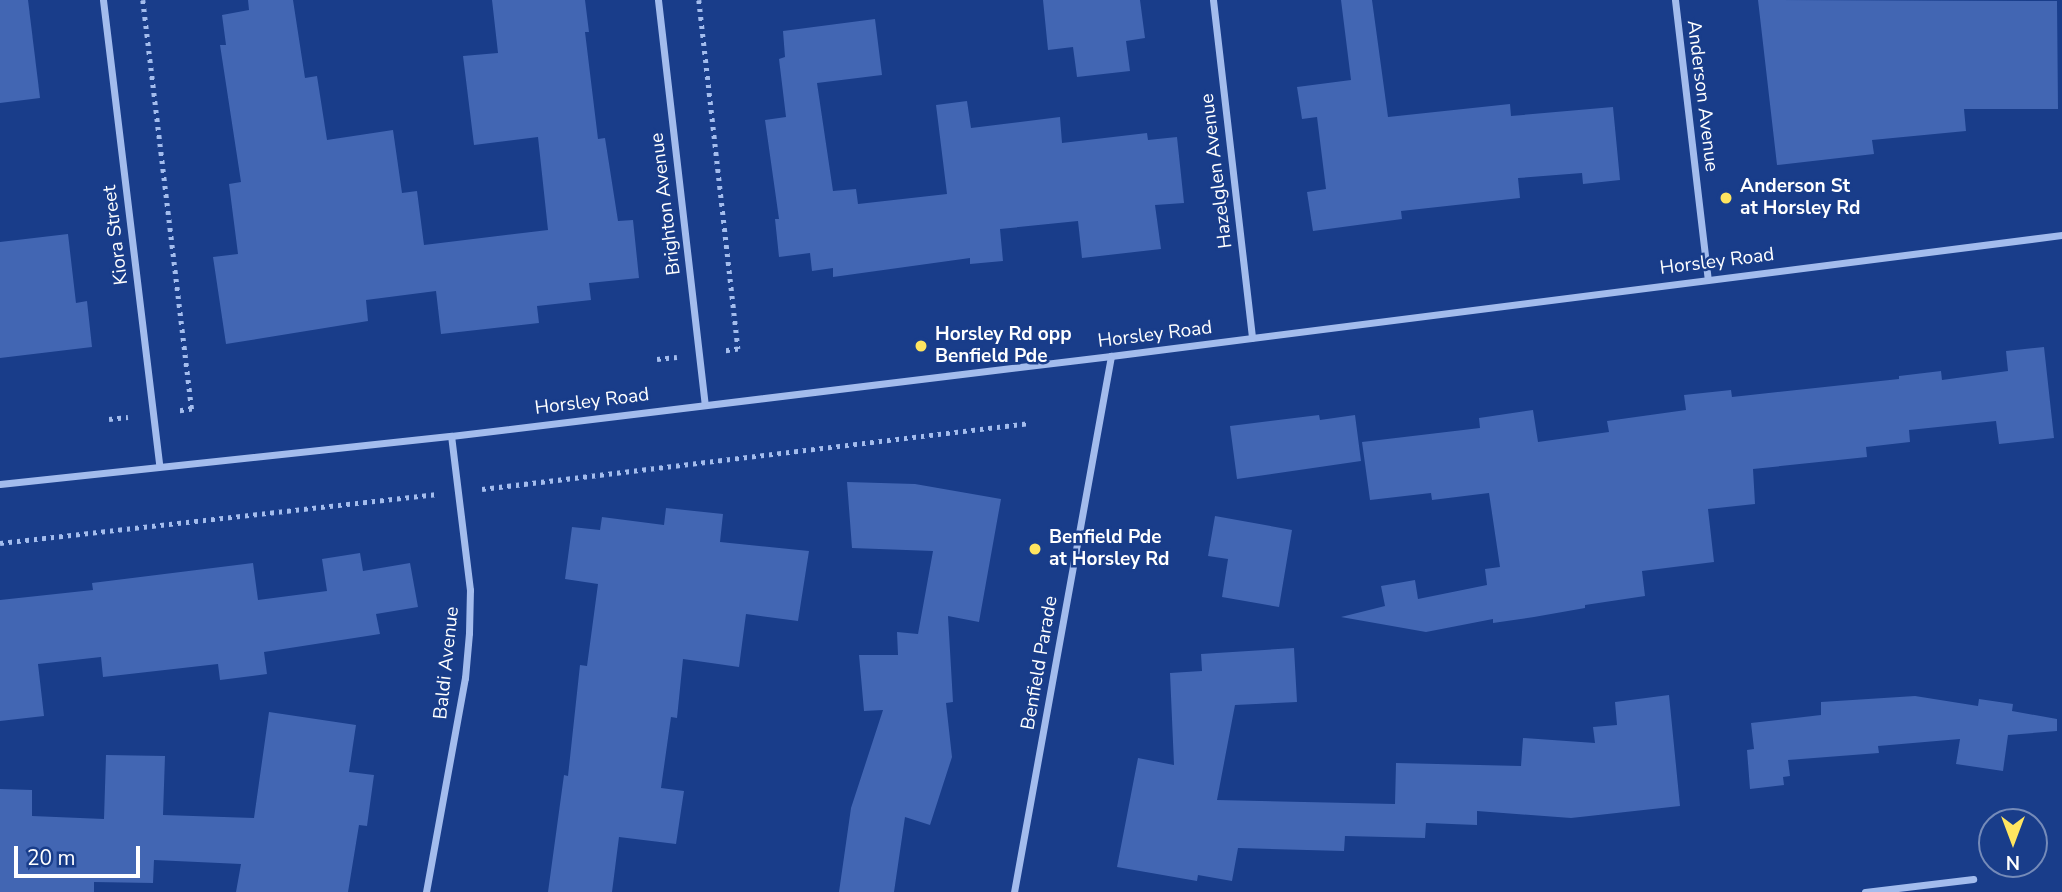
<!DOCTYPE html>
<html>
<head>
<meta charset="utf-8">
<style>
	body { margin:0 }
	#map { position:relative; width:2062px; height:892px; overflow:hidden; background:#193d8a; font-family:"Nunito Sans",sans-serif }
	div>[style] { position:absolute }
	[style*='--x'] { left:calc(var(--x)*1px); top:calc(var(--y)*1px); width:calc(var(--w)*1px); rotate:calc(var(--a)*1deg) }
	.building>* { inset:0; background:#4266b3 }
	.path>* { height:4.5px; margin-top:-2.25px; transform-origin:0; background:repeating-linear-gradient(90deg,#a3bced 0 3.5px,transparent 0 8.5px) }
	.street>* { height:7px; margin:-3.5px; padding:0 3.5px; transform-origin:3.5px; border-radius:3.5px; background:#a3bced }
	.dots>* { width:19px; height:19px; translate:-50% -50%; box-sizing:border-box; border:4px solid #193d8a; border-radius:50% }
	span { translate:-50% -50%; white-space:nowrap; text-align:center; line-height:1.15; -webkit-text-stroke:5px #193d8a; paint-order:stroke }
	.street-label { font-size:19px; color:#fff }
	.poi-label { font-size:19px; color:#fff; font-weight:700 }
	.left { translate:0 -50%; text-align:left }
	.north { position:absolute; left:1978px; top:808px; width:70px; height:70px; box-sizing:border-box; background:#193d8a; border:2px solid #758bb9; border-radius:50%; rotate:180deg; font-size:19px; font-weight:700; line-height:28px; text-align:center; color:#fff }
	.north::after { content:''; display:block; margin:auto; width:24px; height:32px; background:#ffe560; clip-path:polygon(50% 0,100% 100%,50% 72%,0 100%) }
	.scale { position:absolute; left:14px; top:846px; width:126px; height:32px; box-sizing:border-box; border:4px solid #fff; border-top:0; padding-left:9px; font-size:21px; line-height:24px; white-space:nowrap; color:#fff; -webkit-text-stroke:5px #193d8a; paint-order:stroke }
</style>
</head>
<body>
<div id="map">
	<div class="building">
		<div style="clip-path:polygon(0 0,28px 0,40px 98px,0 103px)"></div>
		<div style="clip-path:polygon(248px 0,293px 0,305px 78px,317px 76px,327px 140px,393px 130px,402px 193px,417px 191px,424px 245px,548px 230px,538px 137px,474px 145px,463px 56px,498px 53px,492px 0,585px 0,589px 32px,585px 32px,598px 139px,605px 138px,618px 221px,633px 220px,639px 278px,589px 283px,591px 300px,537px 306px,539px 323px,441px 334px,436px 291px,366px 300px,368px 321px,226px 344px,213px 257px,238px 254px,229px 184px,241px 182px,220px 45px,226px 45px,222px 15px,249px 10px)"></div>
		<div style="clip-path:polygon(1043px 0,1140px 0,1145px 38px,1126px 41px,1130px 71px,1077px 77px,1073px 47px,1048px 50px)"></div>
		<div style="clip-path:polygon(1341px 0,1372px 0,1388px 117px,1510px 104px,1511px 116px,1613px 107px,1620px 180px,1583px 184px,1582px 173px,1518px 178px,1520px 198px,1401px 211px,1402px 219px,1313px 231px,1307px 192px,1326px 189px,1317px 117px,1302px 119px,1297px 87px,1351px 80px)"></div>
		<div style="clip-path:polygon(1758px 0,2057px 1px,2058px 109px,1964px 109px,1966px 131px,1872px 140px,1874px 154px,1777px 165px)"></div>
		<div style="clip-path:polygon(875px 19px,882px 75px,817px 83px,833px 191px,856px 189px,858px 204px,947px 194px,936px 105px,967px 101px,971px 128px,1060px 117px,1062px 143px,1147px 133px,1148px 140px,1177px 137px,1184px 203px,1155px 205px,1161px 249px,1082px 258px,1078px 221px,1000px 229px,1003px 261px,970px 264px,970px 258px,833px 277px,833px 268px,812px 271px,810px 253px,779px 257px,775px 219px,779px 219px,765px 120px,786px 117px,779px 59px,785px 57px,783px 31px)"></div>
		<div style="clip-path:polygon(68px 234px,76px 303px,87px 301px,92px 347px,0 358px,0 242px)"></div>
		<div style="clip-path:polygon(2044px 347px,2054px 438px,1999px 444px,1996px 421px,1909px 430px,1910px 442px,1866px 447px,1867px 457px,1753px 469px,1755px 504px,1708px 509px,1714px 562px,1642px 571px,1645px 596px,1585px 605px,1585px 608px,1534px 617px,1493px 623px,1493px 619px,1426px 632px,1341px 617px,1385px 606px,1381px 586px,1415px 580px,1418px 599px,1487px 585px,1485px 569px,1500px 567px,1489px 493px,1432px 500px,1431px 493px,1370px 500px,1362px 442px,1480px 428px,1479px 418px,1533px 410px,1538px 442px,1609px 432px,1607px 421px,1686px 410px,1684px 395px,1731px 390px,1732px 397px,1899px 379px,1899px 376px,1941px 371px,1942px 380px,2008px 371px,2006px 351px)"></div>
		<div style="clip-path:polygon(1319px 415px,1320px 420px,1355px 415px,1361px 461px,1237px 479px,1230px 426px)"></div>
		<div style="clip-path:polygon(847px 482px,915px 484px,1001px 499px,979px 622px,948px 616px,953px 702px,946px 703px,952px 757px,930px 825px,905px 817px,894px 892px,839px 892px,851px 808px,883px 710px,864px 711px,859px 655px,898px 655px,897px 632px,918px 634px,933px 551px,852px 548px)"></div>
		<div style="clip-path:polygon(666px 508px,723px 514px,720px 542px,809px 551px,798px 621px,746px 614px,739px 667px,683px 659px,677px 718px,671px 717px,661px 788px,684px 791px,676px 844px,619px 837px,612px 892px,548px 892px,564px 775px,568px 776px,580px 665px,587px 666px,598px 584px,565px 579px,572px 527px,600px 530px,602px 517px,664px 525px)"></div>
		<div style="clip-path:polygon(1215px 516px,1292px 530px,1279px 607px,1222px 597px,1228px 559px,1208px 556px)"></div>
		<div style="clip-path:polygon(360px 553px,363px 571px,410px 563px,418px 607px,376px 614px,380px 634px,264px 652px,267px 674px,220px 680px,218px 664px,103px 677px,101px 657px,38px 664px,44px 716px,0 721px,0 600px,93px 590px,92px 583px,253px 563px,258px 600px,327px 591px,322px 559px)"></div>
		<div style="clip-path:polygon(1294px 648px,1297px 702px,1235px 705px,1217px 800px,1395px 804px,1396px 763px,1521px 766px,1523px 738px,1595px 743px,1593px 727px,1617px 725px,1615px 702px,1669px 695px,1680px 806px,1571px 818px,1477px 811px,1477px 825px,1426px 823px,1425px 838px,1345px 836px,1344px 851px,1238px 848px,1232px 881px,1198px 875px,1197px 881px,1117px 867px,1138px 758px,1174px 765px,1170px 673px,1202px 671px,1201px 654px)"></div>
		<div style="clip-path:polygon(1915px 696px,1978px 706px,1979px 699px,2013px 704px,2012px 711px,2057px 719px,2057px 731px,2008px 735px,2003px 771px,1956px 764px,1960px 739px,1878px 746px,1879px 753px,1788px 760px,1790px 776px,1783px 777px,1784px 785px,1750px 789px,1747px 750px,1754px 749px,1751px 723px,1821px 715px,1821px 702px)"></div>
		<div style="clip-path:polygon(269px 712px,356px 725px,349px 772px,374px 775px,367px 826px,359px 825px,348px 892px,236px 892px,241px 864px,154px 860px,153px 883px,94px 882px,94px 892px,0 892px,0 789px,32px 790px,32px 816px,104px 819px,106px 755px,165px 756px,163px 815px,254px 818px)"></div>
	</div>
	<div class="path">
		<div style="--x:143;--y:0;--w:412;--a:83.2"></div>
		<div style="--x:192;--y:409;--w:14;--a:172"></div>
		<div style="--x:699;--y:0;--w:351;--a:83.6"></div>
		<div style="--x:738;--y:349;--w:14;--a:172"></div>
		<div style="--x:657;--y:359;--w:20;--a:-6"></div>
		<div style="--x:109;--y:419;--w:19;--a:-6"></div>
		<div style="--x:482;--y:489;--w:552;--a:-6.87"></div>
		<div style="--x:0;--y:543;--w:438;--a:-6.4"></div>
	</div>
	<div class="street">
		<div style="--x:103;--y:0;--w:469;--a:83.1"></div>
		<div style="--x:658;--y:0;--w:407;--a:83.4"></div>
		<div style="--x:1213;--y:0;--w:340;--a:83.4"></div>
		<div style="--x:1675;--y:0;--w:281;--a:83.3"></div>
		<div style="--x:0;--y:484;--w:454;--a:-6.1"></div>
		<div style="--x:451;--y:436;--w:665;--a:-6.91"></div>
		<div style="--x:1111;--y:356;--w:959;--a:-7.25"></div>
		<div style="--x:426;--y:892;--w:218;--a:-79.7"></div>
		<div style="--x:465;--y:678;--w:45;--a:-84.9"></div>
		<div style="--x:469;--y:633;--w:43;--a:-88.7"></div>
		<div style="--x:470;--y:590;--w:155;--a:-97"></div>
		<div style="--x:1014;--y:892;--w:545;--a:-79.74"></div>
		<div style="--x:1865;--y:892;--w:109;--a:-6.9"></div>
	</div>
	<div class="dots">
		<div style="left:1726px;top:198px;background:#ffe560"></div>
		<div style="left:921px;top:346px;background:#ffe560"></div>
		<div style="left:1035px;top:549px;background:#ffe560"></div>
	</div>
	<div class="street-label">
		<span style="left:1702px;top:96px;rotate:83deg">Anderson Avenue</span>
		<span style="left:1217px;top:171px;rotate:-97deg">Hazelglen Avenue</span>
		<span style="left:666px;top:204px;rotate:-97deg">Brighton Avenue</span>
		<span style="left:116px;top:235px;rotate:-97deg">Kiora Street</span>
		<span style="left:1717px;top:262px;rotate:-7deg">Horsley Road</span>
		<span style="left:1155px;top:335px;rotate:-7deg">Horsley Road</span>
		<span style="left:592px;top:402px;rotate:-7deg">Horsley Road</span>
		<span style="left:447px;top:663px;rotate:-84deg">Baldi Avenue</span>
		<span style="left:1040px;top:663px;rotate:-80deg">Benfield Parade</span>
	</div>
	<div class="poi-label">
		<span class="left" style="left:1740px;top:198px">Anderson St<br>at Horsley Rd</span>
		<span class="left" style="left:935px;top:346px">Horsley Rd opp<br>Benfield Pde</span>
		<span class="left" style="left:1049px;top:549px">Benfield Pde<br>at Horsley Rd</span>
	</div>
	<div class="north">N</div>
	<div class="scale">20 m</div>
</div>
</body>
</html>
